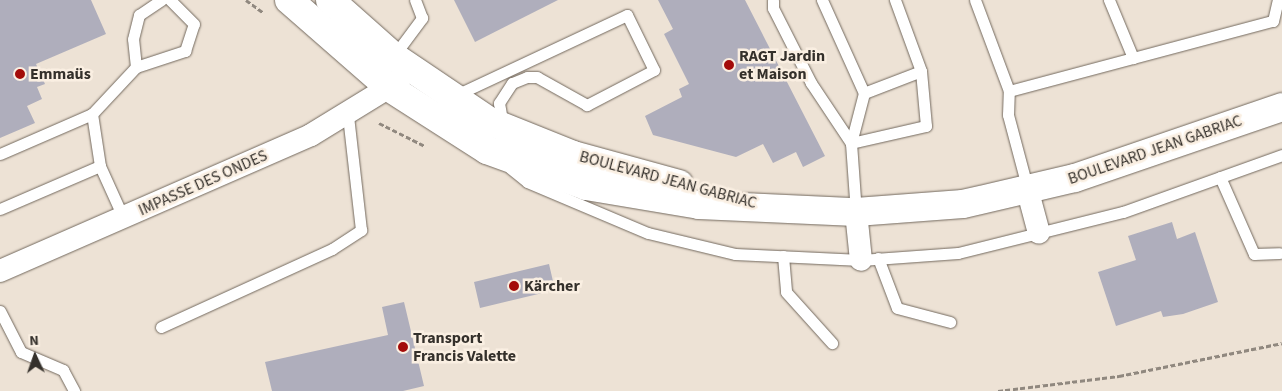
<!DOCTYPE html>
<html>
<head>
<meta charset="utf-8">
<style>
	body { margin:0 }
	#map { position:relative; width:1282px; height:391px; overflow:hidden; background:#ede2d5; font-family:"Source Sans 3",sans-serif }
	div>[style] { position:absolute }
	[style*='--x'] { left:calc(var(--x)*1px); top:calc(var(--y)*1px); width:calc(var(--w)*1px); rotate:calc(var(--a)*1deg) }
	.building>* { inset:0; background:#afaebc }
	.path>* { height:3px; margin-top:-1.5px; transform-origin:0; background:repeating-linear-gradient(90deg,#90887f 0 5px,transparent 0 7.5px) }
	.roads { filter:drop-shadow(0 0 1px #73695e) drop-shadow(0 0 1px #73695e) }
	.lane>* { height:11px; margin:-5.5px; padding:0 5.5px; transform-origin:5.5px; border-radius:5.5px; background:#fff }
	.street>* { height:22px; margin:-11px; padding:0 11px; transform-origin:11px; border-radius:11px; background:#fff }
	.secondary>* { height:28px; margin:-14px; padding:0 14px; transform-origin:14px; border-radius:14px; background:#fff }
	.dots>* { width:14px; height:14px; translate:-50% -50%; box-sizing:border-box; border:2px solid #faefe2; border-radius:50% }
	span { translate:-50% -50%; white-space:nowrap; text-align:center; line-height:1.15; -webkit-text-stroke:5px #faefe2; paint-order:stroke }
	.poi-label { font-size:16px; color:#34302b; font-weight:700 }
	.left { translate:0 -50%; text-align:left }
	.street-label { font-size:16px; color:#34302b }
	.north { position:absolute; left:10px; top:331px; width:50px; height:50px; -webkit-text-stroke:4px #faefe2; paint-order:stroke; rotate:357deg; font-size:14px; font-weight:700; line-height:20px; text-align:center; color:#34302b }
	.north::after { content:''; display:block; margin:auto; width:18px; height:22px; background:#34302b; clip-path:polygon(50% 0,100% 100%,50% 72%,0 100%) }
</style>
</head>
<body>
<div id="map">
	<div class="building">
		<div style="clip-path:polygon(0 0,91px 0,106px 34px,36px 64px,45px 84px,37px 87px,42px 99px,27px 106px,35px 123px,0 138px)"></div>
		<div style="clip-path:polygon(454px 0,558px 0,475px 42px)"></div>
		<div style="clip-path:polygon(658px 0,745px 0,825px 156px,803px 167px,796px 152px,773px 163px,763px 144px,736px 157px,653px 135px,645px 116px,682px 97px,679px 89px,689px 84px,664px 34px,673px 29px)"></div>
		<div style="clip-path:polygon(1172px 222px,1177px 239px,1195px 232px,1218px 302px,1183px 314px,1163px 317px,1161px 311px,1116px 326px,1098px 272px,1136px 260px,1128px 236px)"></div>
		<div style="clip-path:polygon(549px 264px,555px 290px,480px 308px,474px 282px)"></div>
		<div style="clip-path:polygon(404px 302px,424px 386px,403px 391px,272px 391px,265px 362px,388px 335px,382px 307px)"></div>
	</div>
	<div class="path">
		<div style="--x:246;--y:0;--w:22;--a:36"></div>
		<div style="--x:379;--y:123;--w:51;--a:26.6"></div>
		<div style="--x:998;--y:391;--w:122;--a:-7.1"></div>
		<div style="--x:1119;--y:376;--w:166;--a:-11.4"></div>
	</div>
	<div class="roads">
		<div class="lane">
			<div style="--x:773;--y:0;--w:8;--a:90"></div>
			<div style="--x:773;--y:8;--w:84;--a:63.1"></div>
			<div style="--x:811;--y:83;--w:72;--a:56.3"></div>
			<div style="--x:851;--y:143;--w:69;--a:85.9"></div>
			<div style="--x:822;--y:0;--w:102;--a:65.7"></div>
			<div style="--x:864;--y:93;--w:52;--a:104.6"></div>
			<div style="--x:851;--y:143;--w:77;--a:-12.8"></div>
			<div style="--x:926;--y:126;--w:55;--a:-95.2"></div>
			<div style="--x:921;--y:71;--w:76;--a:-110.1"></div>
			<div style="--x:975;--y:0;--w:97;--a:69.5"></div>
			<div style="--x:1109;--y:0;--w:63;--a:67.5"></div>
			<div style="--x:393;--y:57;--w:49;--a:-53.4"></div>
			<div style="--x:422;--y:18;--w:19;--a:-111"></div>
			<div style="--x:136;--y:67;--w:28;--a:-96"></div>
			<div style="--x:133;--y:39;--w:25;--a:-76"></div>
			<div style="--x:139;--y:15;--w:27;--a:-34"></div>
			<div style="--x:864;--y:93;--w:61;--a:-21.1"></div>
			<div style="--x:454;--y:96;--w:191;--a:-25.1"></div>
			<div style="--x:627;--y:15;--w:61;--a:63.9"></div>
			<div style="--x:654;--y:70;--w:76;--a:152.4"></div>
			<div style="--x:587;--y:105;--w:57;--a:-150.8"></div>
			<div style="--x:537;--y:77;--w:10;--a:180"></div>
			<div style="--x:527;--y:77;--w:16;--a:158"></div>
			<div style="--x:512;--y:83;--w:24;--a:123"></div>
			<div style="--x:499;--y:103;--w:22;--a:80"></div>
			<div style="--x:0;--y:154;--w:100;--a:-23.5"></div>
			<div style="--x:510;--y:168;--w:22;--a:39"></div>
			<div style="--x:527;--y:182;--w:131;--a:22.9"></div>
			<div style="--x:648;--y:233;--w:89;--a:13.6"></div>
			<div style="--x:735;--y:254;--w:126;--a:2.7"></div>
			<div style="--x:861;--y:260;--w:97;--a:-4.1"></div>
			<div style="--x:958;--y:253;--w:170;--a:-14"></div>
			<div style="--x:1123;--y:212;--w:169;--a:-19.7"></div>
			<div style="--x:1220;--y:177;--w:84;--a:66.2"></div>
			<div style="--x:1254;--y:254;--w:25;--a:-2"></div>
			<div style="--x:1028;--y:190;--w:78;--a:-104.9"></div>
			<div style="--x:1008;--y:115;--w:24;--a:-88"></div>
			<div style="--x:1009;--y:91;--w:273;--a:-14.9"></div>
			<div style="--x:1273;--y:21;--w:22;--a:-77"></div>
			<div style="--x:0;--y:209;--w:109;--a:-23.3"></div>
			<div style="--x:123;--y:217;--w:56;--a:-114.3"></div>
			<div style="--x:100;--y:166;--w:53;--a:-98.7"></div>
			<div style="--x:92;--y:114;--w:64;--a:-46.9"></div>
			<div style="--x:136;--y:67;--w:52;--a:-18.1"></div>
			<div style="--x:185;--y:51;--w:28;--a:-72"></div>
			<div style="--x:194;--y:24;--w:34;--a:-135"></div>
			<div style="--x:783;--y:256;--w:36;--a:85"></div>
			<div style="--x:786;--y:292;--w:69;--a:48"></div>
			<div style="--x:878;--y:258;--w:53;--a:69.2"></div>
			<div style="--x:897;--y:308;--w:55;--a:14.8"></div>
			<div style="--x:0;--y:311;--w:46;--a:62.9"></div>
			<div style="--x:21;--y:352;--w:46;--a:23.2"></div>
			<div style="--x:63;--y:370;--w:24;--a:62"></div>
			<div style="--x:161;--y:327;--w:188;--a:-24.5"></div>
			<div style="--x:332;--y:249;--w:35;--a:-33"></div>
			<div style="--x:361;--y:230;--w:115;--a:-96.5"></div>
		</div>
		<div class="street">
			<div style="--x:1028;--y:192;--w:42;--a:75"></div>
			<div style="--x:856;--y:212;--w:48;--a:84.1"></div>
			<div style="--x:0;--y:271;--w:339;--a:-23.6"></div>
			<div style="--x:311;--y:135;--w:103;--a:-31.5"></div>
		</div>
		<div class="secondary">
			<div style="--x:289;--y:0;--w:134;--a:41.1"></div>
			<div style="--x:390;--y:88;--w:115;--a:32.6"></div>
			<div style="--x:487;--y:150;--w:105;--a:20"></div>
			<div style="--x:586;--y:186;--w:115;--a:9.5"></div>
			<div style="--x:699;--y:205;--w:157;--a:2.6"></div>
			<div style="--x:856;--y:212;--w:107;--a:-4.3"></div>
			<div style="--x:963;--y:204;--w:115;--a:-13.1"></div>
			<div style="--x:1075;--y:178;--w:219;--a:-18.9"></div>
			<div style="--x:330;--y:0;--w:84;--a:41.6"></div>
			<div style="--x:393;--y:56;--w:118;--a:34"></div>
			<div style="--x:491;--y:122;--w:88;--a:21.9"></div>
			<div style="--x:573;--y:155;--w:110;--a:15.3"></div>
		</div>
	</div>
	<div class="dots">
		<div style="left:729px;top:65px;background:#a30b09"></div>
		<div style="left:20px;top:74px;background:#a30b09"></div>
		<div style="left:514px;top:286px;background:#a30b09"></div>
		<div style="left:403px;top:347px;background:#a30b09"></div>
	</div>
	<div class="poi-label">
		<span class="left" style="left:739px;top:65px">RAGT Jardin<br>et Maison</span>
		<span class="left" style="left:30px;top:74px">Emmaüs</span>
		<span class="left" style="left:524px;top:286px">Kärcher</span>
		<span class="left" style="left:413px;top:347px">Transport<br>Francis Valette</span>
	</div>
	<div class="street-label">
		<span style="left:1155px;top:150px;rotate:-19deg">BOULEVARD JEAN GABRIAC</span>
		<span style="left:668px;top:180px;rotate:15deg">BOULEVARD JEAN GABRIAC</span>
		<span style="left:203px;top:183px;rotate:-24deg">IMPASSE DES ONDES</span>
	</div>
	<div class="north">N</div>
</div>
</body>
</html>
